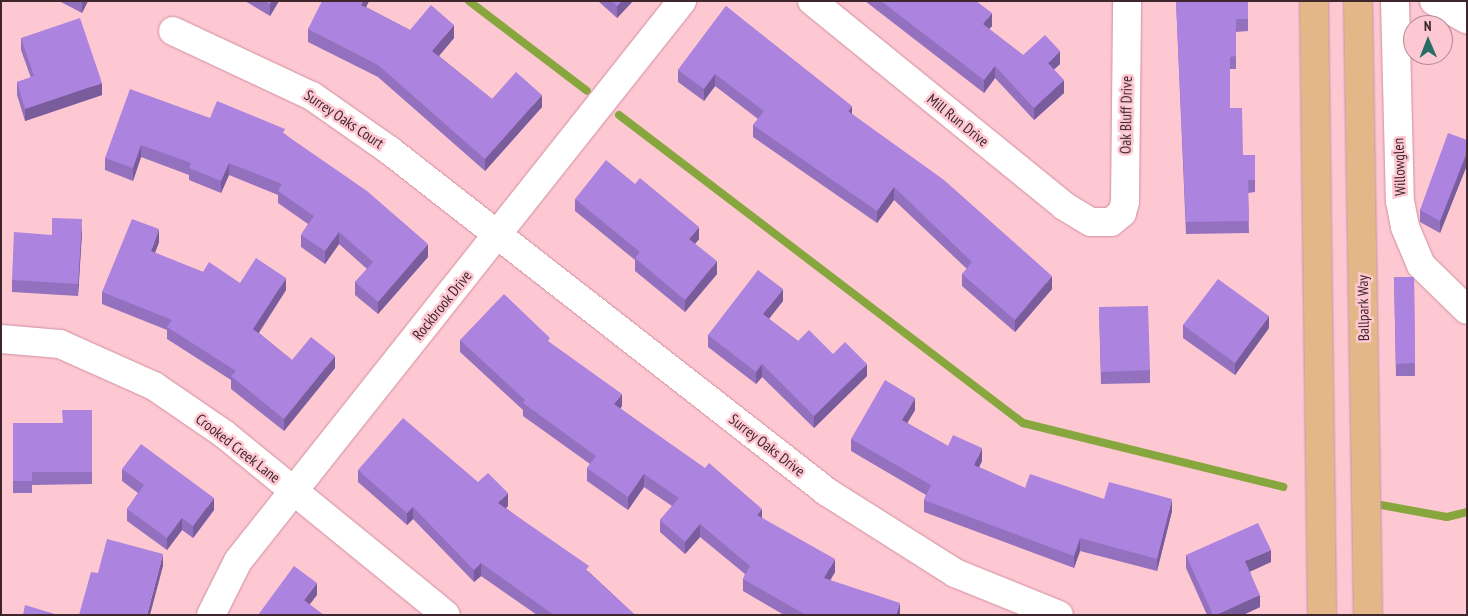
<!DOCTYPE html>
<html>
<head>
<meta charset="utf-8">
<style>
	body { margin:0 }
	#map { position:relative; width:1468px; height:616px; overflow:hidden; background:#fec8d3; font-family:"PT Sans Narrow",sans-serif }
	div>[style] { position:absolute }
	[style*='--x'] { left:calc(var(--x)*1px); top:calc(var(--y)*1px); width:calc(var(--w)*1px); rotate:calc(var(--a)*1deg) }
	.stream>* { height:8px; margin:-4px; padding:0 4px; transform-origin:4px; border-radius:4px; background:#87a63e }
	.roads { filter:drop-shadow(0 0 1px #cf8f9e) drop-shadow(0 0 1px #cf8f9e) }
	.minor>* { height:28px; margin:-14px; padding:0 14px; transform-origin:14px; border-radius:14px; background:#fff }
	.major>* { height:28px; margin:-14px; padding:0 14px; transform-origin:14px; border-radius:14px; background:#e3b788 }
	.wall>* { inset:0; background:#9471bf }
	.shaded-wall>* { inset:0; background:#785c9b }
	.building>* { inset:0; background:#ac83de }
	span { translate:-50% -50%; white-space:nowrap; text-align:center; line-height:1.15; -webkit-text-stroke:5px #fec8d3; paint-order:stroke }
	.street-label { font-size:15px; color:#3f262c }
	.frame { position:absolute; inset:0; border:2px solid #3f262c; pointer-events:none }
	.north { position:absolute; left:1403px; top:15px; width:50px; height:50px; box-sizing:border-box; background:#fec8d3; border:1px solid #b28790; border-radius:50%; rotate:359deg; font-size:14px; font-weight:700; line-height:20px; text-align:center; color:#3f262c }
	.north::after { content:''; display:block; margin:auto; width:18px; height:22px; background:#266e65; clip-path:polygon(50% 0,100% 100%,50% 72%,0 100%) }
</style>
</head>
<body>
<div id="map">
	<div class="stream">
		<div style="--x:469;--y:1;--w:148;--a:37.3"></div>
		<div style="--x:619;--y:115;--w:508;--a:37.32"></div>
		<div style="--x:1023;--y:423;--w:268;--a:13.8"></div>
		<div style="--x:1381;--y:505;--w:67;--a:10.3"></div>
		<div style="--x:1447;--y:517;--w:21;--a:-14"></div>
	</div>
	<div class="roads">
		<div class="minor">
			<div style="--x:812;--y:1;--w:325;--a:39.1"></div>
			<div style="--x:1064;--y:206;--w:31;--a:31"></div>
			<div style="--x:1091;--y:222;--w:20;--a:0"></div>
			<div style="--x:1111;--y:222;--w:14;--a:-39"></div>
			<div style="--x:1122;--y:213;--w:11;--a:-75"></div>
			<div style="--x:1125;--y:202;--w:201;--a:-89.4"></div>
			<div style="--x:1395;--y:1;--w:200;--a:88.6"></div>
			<div style="--x:1400;--y:201;--w:26;--a:79"></div>
			<div style="--x:1405;--y:227;--w:41;--a:67.2"></div>
			<div style="--x:1421;--y:265;--w:64;--a:44.4"></div>
			<div style="--x:1434;--y:1;--w:38;--a:29"></div>
			<div style="--x:173;--y:31;--w:153;--a:25.1"></div>
			<div style="--x:312;--y:96;--w:94;--a:35"></div>
			<div style="--x:389;--y:150;--w:556;--a:37.98"></div>
			<div style="--x:827;--y:492;--w:151;--a:32.3"></div>
			<div style="--x:955;--y:573;--w:112;--a:22"></div>
			<div style="--x:1;--y:339;--w:59;--a:4.8"></div>
			<div style="--x:60;--y:344;--w:103;--a:24.1"></div>
			<div style="--x:154;--y:386;--w:85;--a:34.4"></div>
			<div style="--x:224;--y:434;--w:286;--a:39.2"></div>
			<div style="--x:211;--y:615;--w:60;--a:-63.4"></div>
			<div style="--x:238;--y:561;--w:715;--a:-51.59"></div>
		</div>
		<div class="major">
			<div style="--x:1314;--y:1;--w:614;--a:89.25"></div>
			<div style="--x:1358;--y:1;--w:614;--a:89.07"></div>
		</div>
	</div>
	<div class="wall">
		<div style="clip-path:polygon(59px 1px,88px 1px,82px 13px)"></div>
		<div style="clip-path:polygon(245px 1px,279px 1px,270px 16px)"></div>
		<div style="clip-path:polygon(369px 1px,366px 7px,410px 30px,454px 38px,439px 56px,492px 99px,542px 107px,485px 171px,378px 77px,308px 42px,308px 29px)"></div>
		<div style="clip-path:polygon(598px 1px,633px 1px,617px 18px)"></div>
		<div style="clip-path:polygon(865px 1px,976px 1px,992px 26px,989px 29px,1023px 55px,1060px 64px,1054px 69px,1064px 93px,1034px 120px,995px 78px,984px 93px)"></div>
		<div style="clip-path:polygon(1176px 1px,1248px 1px,1248px 31px,1236px 32px,1236px 69px,1230px 69px,1230px 108px,1243px 155px,1255px 155px,1255px 192px,1248px 193px,1249px 233px,1186px 234px)"></div>
		<div style="clip-path:polygon(726px 6px,852px 114px,1052px 289px,1015px 332px,962px 286px,962px 274px,967px 269px,894px 200px,877px 223px,753px 137px,753px 125px,758px 119px,715px 86px,704px 101px,678px 82px,678px 70px)"></div>
		<div style="clip-path:polygon(21px 38px,102px 95px,25px 121px,17px 95px,17px 82px,31px 78px,21px 50px)"></div>
		<div style="clip-path:polygon(210px 118px,285px 134px,428px 257px,378px 314px,355px 295px,355px 282px,367px 269px,339px 244px,325px 264px,301px 247px,301px 235px,308px 224px,278px 203px,278px 195px,229px 175px,221px 193px,189px 180px,189px 175px,141px 157px,133px 181px,105px 170px,105px 158px)"></div>
		<div style="clip-path:polygon(1467px 140px,1467px 165px,1440px 233px,1420px 222px,1420px 210px)"></div>
		<div style="clip-path:polygon(575px 199px,699px 239px,695px 244px,717px 274px,685px 312px,635px 271px,635px 260px,575px 211px)"></div>
		<div style="clip-path:polygon(82px 232px,78px 296px,12px 292px,12px 280px,52px 235px)"></div>
		<div style="clip-path:polygon(159px 242px,155px 253px,203px 272px,240px 283px,286px 290px,259px 333px,292px 360px,335px 368px,284px 431px,231px 389px,231px 380px,167px 339px,167px 330px,102px 304px,102px 292px)"></div>
		<div style="clip-path:polygon(1394px 277px,1414px 277px,1415px 376px,1396px 376px)"></div>
		<div style="clip-path:polygon(783px 301px,769px 319px,798px 341px,833px 354px,867px 376px,814px 428px,762px 377px,756px 384px,708px 347px,708px 335px)"></div>
		<div style="clip-path:polygon(1099px 307px,1150px 370px,1150px 383px,1101px 384px)"></div>
		<div style="clip-path:polygon(1183px 325px,1269px 328px,1235px 375px,1183px 338px)"></div>
		<div style="clip-path:polygon(460px 340px,550px 343px,622px 406px,620px 408px,762px 518px,835px 572px,830px 580px,900px 615px,784px 615px,743px 591px,743px 579px,745px 574px,700px 537px,685px 554px,660px 532px,660px 520px,672px 506px,644px 487px,628px 510px,587px 481px,587px 468px,590px 464px,523px 416px,523px 410px,460px 352px)"></div>
		<div style="clip-path:polygon(92px 410px,92px 484px,32px 485px,32px 493px,13px 493px,13px 423px,62px 423px)"></div>
		<div style="clip-path:polygon(915px 410px,907px 423px,948px 446px,982px 461px,979px 467px,1025px 488px,1104px 499px,1172px 511px,1157px 571px,1080px 551px,1074px 568px,924px 512px,924px 500px,926px 495px,851px 451px,851px 439px)"></div>
		<div style="clip-path:polygon(122px 469px,214px 510px,193px 538px,182px 530px,167px 550px,127px 521px,127px 509px,138px 493px,122px 481px)"></div>
		<div style="clip-path:polygon(358px 470px,478px 482px,508px 506px,506px 508px,589px 572px,635px 615px,537px 615px,481px 576px,474px 582px,413px 519px,407px 525px,358px 482px)"></div>
		<div style="clip-path:polygon(1186px 555px,1271px 562px,1250px 571px,1260px 607px,1243px 615px,1207px 615px,1186px 568px)"></div>
	</div>
	<div class="shaded-wall">
		<div style="clip-path:polygon(82px 1px,88px 1px,82px 13px)"></div>
		<div style="clip-path:polygon(272px 1px,279px 1px,270px 16px,270px 4px)"></div>
		<div style="clip-path:polygon(363px 1px,369px 1px,361px 17px,361px 5px)"></div>
		<div style="clip-path:polygon(622px 1px,633px 1px,617px 18px,617px 6px)"></div>
		<div style="clip-path:polygon(992px 13px,992px 26px,983px 36px,983px 24px)"></div>
		<div style="clip-path:polygon(454px 25px,454px 38px,432px 64px,432px 51px)"></div>
		<div style="clip-path:polygon(1060px 51px,1060px 64px,1048px 75px,1048px 63px)"></div>
		<div style="clip-path:polygon(995px 66px,995px 78px,984px 93px,984px 80px)"></div>
		<div style="clip-path:polygon(715px 74px,715px 86px,704px 101px,704px 89px)"></div>
		<div style="clip-path:polygon(1064px 80px,1064px 93px,1034px 120px,1034px 108px)"></div>
		<div style="clip-path:polygon(102px 83px,102px 95px,25px 121px,25px 109px)"></div>
		<div style="clip-path:polygon(542px 95px,542px 107px,485px 171px,485px 159px)"></div>
		<div style="clip-path:polygon(852px 106px,852px 118px,848px 111px)"></div>
		<div style="clip-path:polygon(141px 145px,141px 157px,133px 181px,133px 168px)"></div>
		<div style="clip-path:polygon(1467px 152px,1467px 165px,1440px 233px,1440px 221px)"></div>
		<div style="clip-path:polygon(229px 163px,229px 175px,221px 193px,221px 181px)"></div>
		<div style="clip-path:polygon(894px 187px,894px 200px,877px 223px,877px 211px)"></div>
		<div style="clip-path:polygon(82px 219px,82px 232px,78px 296px,78px 284px)"></div>
		<div style="clip-path:polygon(699px 227px,699px 239px,689px 251px,689px 239px)"></div>
		<div style="clip-path:polygon(159px 229px,159px 242px,151px 263px,151px 251px)"></div>
		<div style="clip-path:polygon(339px 232px,339px 244px,325px 264px,325px 251px)"></div>
		<div style="clip-path:polygon(428px 244px,428px 257px,378px 314px,378px 302px)"></div>
		<div style="clip-path:polygon(717px 261px,717px 274px,685px 312px,685px 300px)"></div>
		<div style="clip-path:polygon(1052px 276px,1052px 289px,1015px 332px,1015px 320px)"></div>
		<div style="clip-path:polygon(286px 278px,286px 290px,253px 341px,253px 329px)"></div>
		<div style="clip-path:polygon(783px 289px,783px 301px,763px 326px,763px 314px)"></div>
		<div style="clip-path:polygon(1269px 316px,1269px 328px,1235px 375px,1235px 363px)"></div>
		<div style="clip-path:polygon(335px 356px,335px 368px,284px 431px,284px 419px)"></div>
		<div style="clip-path:polygon(762px 364px,762px 377px,756px 384px,756px 372px)"></div>
		<div style="clip-path:polygon(867px 364px,867px 376px,814px 428px,814px 416px)"></div>
		<div style="clip-path:polygon(622px 394px,622px 406px,614px 417px,614px 404px)"></div>
		<div style="clip-path:polygon(915px 398px,915px 410px,902px 432px,902px 420px)"></div>
		<div style="clip-path:polygon(982px 448px,982px 461px,974px 477px,974px 465px)"></div>
		<div style="clip-path:polygon(644px 474px,644px 487px,628px 510px,628px 497px)"></div>
		<div style="clip-path:polygon(508px 493px,508px 506px,498px 515px,498px 503px)"></div>
		<div style="clip-path:polygon(214px 498px,214px 510px,193px 538px,193px 526px)"></div>
		<div style="clip-path:polygon(1172px 499px,1172px 511px,1157px 571px,1157px 559px)"></div>
		<div style="clip-path:polygon(413px 507px,413px 519px,407px 525px,407px 513px)"></div>
		<div style="clip-path:polygon(762px 509px,762px 521px,757px 515px)"></div>
		<div style="clip-path:polygon(182px 518px,182px 530px,167px 550px,167px 538px)"></div>
		<div style="clip-path:polygon(700px 524px,700px 537px,685px 554px,685px 542px)"></div>
		<div style="clip-path:polygon(1080px 538px,1080px 551px,1074px 568px,1074px 556px)"></div>
		<div style="clip-path:polygon(1271px 550px,1271px 562px,1245px 574px,1245px 561px)"></div>
		<div style="clip-path:polygon(163px 554px,163px 566px,150px 615px,147px 615px)"></div>
		<div style="clip-path:polygon(835px 559px,835px 572px,824px 591px,824px 578px)"></div>
		<div style="clip-path:polygon(481px 563px,481px 576px,474px 582px,474px 570px)"></div>
		<div style="clip-path:polygon(317px 583px,317px 595px,304px 612px,304px 600px)"></div>
		<div style="clip-path:polygon(1260px 595px,1260px 607px,1243px 615px,1216px 615px)"></div>
		<div style="clip-path:polygon(900px 603px,900px 615px,896px 615px)"></div>
	</div>
	<div class="building">
		<div style="clip-path:polygon(265px 1px,272px 1px,270px 4px)"></div>
		<div style="clip-path:polygon(322px 1px,363px 1px,361px 5px,410px 30px,431px 5px,454px 25px,432px 51px,492px 99px,516px 72px,542px 95px,485px 159px,378px 65px,308px 29px)"></div>
		<div style="clip-path:polygon(612px 1px,622px 1px,617px 6px)"></div>
		<div style="clip-path:polygon(881px 1px,976px 1px,992px 13px,983px 24px,1023px 55px,1045px 35px,1060px 51px,1048px 63px,1064px 80px,1034px 108px,995px 66px,984px 80px)"></div>
		<div style="clip-path:polygon(1176px 1px,1248px 1px,1248px 19px,1236px 19px,1236px 56px,1230px 57px,1230px 108px,1242px 108px,1243px 155px,1255px 155px,1255px 180px,1248px 180px,1249px 221px,1186px 222px)"></div>
		<div style="clip-path:polygon(726px 6px,852px 106px,848px 111px,944px 180px,1052px 276px,1015px 320px,962px 274px,972px 262px,894px 187px,877px 211px,753px 125px,764px 111px,715px 74px,704px 89px,678px 70px)"></div>
		<div style="clip-path:polygon(80px 18px,102px 83px,25px 109px,17px 82px,34px 76px,21px 38px)"></div>
		<div style="clip-path:polygon(130px 89px,210px 118px,217px 101px,285px 129px,283px 133px,367px 191px,428px 244px,378px 302px,355px 282px,373px 262px,339px 232px,325px 251px,301px 235px,314px 216px,278px 191px,282px 184px,229px 163px,221px 181px,189px 168px,191px 163px,141px 145px,133px 168px,105px 158px)"></div>
		<div style="clip-path:polygon(1448px 133px,1467px 140px,1467px 152px,1440px 221px,1420px 210px)"></div>
		<div style="clip-path:polygon(606px 160px,635px 184px,640px 178px,699px 227px,689px 239px,717px 261px,685px 300px,635px 258px,640px 252px,575px 199px)"></div>
		<div style="clip-path:polygon(52px 218px,82px 219px,78px 284px,12px 280px,14px 232px,52px 235px)"></div>
		<div style="clip-path:polygon(132px 219px,159px 229px,151px 251px,203px 272px,209px 262px,240px 283px,256px 258px,286px 278px,253px 329px,292px 360px,311px 337px,335px 356px,284px 419px,231px 376px,236px 371px,167px 327px,172px 320px,102px 292px)"></div>
		<div style="clip-path:polygon(758px 270px,783px 289px,763px 314px,798px 341px,809px 330px,833px 354px,845px 342px,867px 364px,814px 416px,762px 364px,756px 372px,708px 335px)"></div>
		<div style="clip-path:polygon(1394px 277px,1414px 277px,1415px 363px,1396px 364px)"></div>
		<div style="clip-path:polygon(1218px 279px,1269px 316px,1235px 363px,1183px 325px)"></div>
		<div style="clip-path:polygon(504px 294px,550px 338px,548px 341px,622px 394px,614px 404px,705px 468px,709px 463px,762px 509px,757px 515px,835px 559px,824px 578px,900px 603px,896px 615px,806px 615px,743px 579px,750px 566px,700px 524px,685px 542px,660px 520px,679px 498px,644px 474px,628px 497px,587px 468px,596px 456px,523px 403px,525px 400px,460px 340px)"></div>
		<div style="clip-path:polygon(1148px 306px,1150px 370px,1101px 372px,1099px 307px)"></div>
		<div style="clip-path:polygon(885px 380px,915px 398px,902px 420px,948px 446px,953px 435px,982px 448px,974px 465px,1025px 488px,1030px 474px,1104px 499px,1109px 482px,1172px 499px,1157px 559px,1080px 538px,1074px 556px,924px 500px,931px 485px,851px 439px)"></div>
		<div style="clip-path:polygon(62px 410px,92px 410px,92px 472px,32px 472px,32px 481px,13px 481px,13px 423px,63px 423px)"></div>
		<div style="clip-path:polygon(403px 418px,478px 482px,488px 473px,508px 493px,498px 503px,589px 566px,586px 570px,635px 615px,554px 615px,481px 563px,474px 570px,413px 507px,407px 513px,358px 470px)"></div>
		<div style="clip-path:polygon(141px 444px,214px 498px,193px 526px,182px 518px,167px 538px,127px 509px,144px 485px,122px 469px)"></div>
		<div style="clip-path:polygon(1258px 523px,1271px 550px,1245px 561px,1260px 595px,1216px 615px,1213px 615px,1186px 555px)"></div>
		<div style="clip-path:polygon(107px 539px,163px 554px,147px 615px,79px 615px,91px 572px,98px 573px)"></div>
		<div style="clip-path:polygon(294px 566px,317px 583px,304px 600px,324px 615px,258px 615px)"></div>
		<div style="clip-path:polygon(25px 605px,58px 615px,23px 615px)"></div>
	</div>
	<div class="street-label">
		<span style="left:1126px;top:115px;rotate:-89deg">Oak Bluff Drive</span>
		<span style="left:344px;top:119px;rotate:34deg">Surrey Oaks Court</span>
		<span style="left:958px;top:120px;rotate:39deg">Mill Run Drive</span>
		<span style="left:1399px;top:167px;rotate:-92deg">Willowglen</span>
		<span style="left:442px;top:305px;rotate:-51deg">Rockbrook Drive</span>
		<span style="left:1363px;top:308px;rotate:-91deg">Ballpark Way</span>
		<span style="left:767px;top:445px;rotate:38deg">Surrey Oaks Drive</span>
		<span style="left:238px;top:448px;rotate:38deg">Crooked Creek Lane</span>
	</div>
	<div class="frame"></div>
	<div class="north">N</div>
</div>
</body>
</html>
